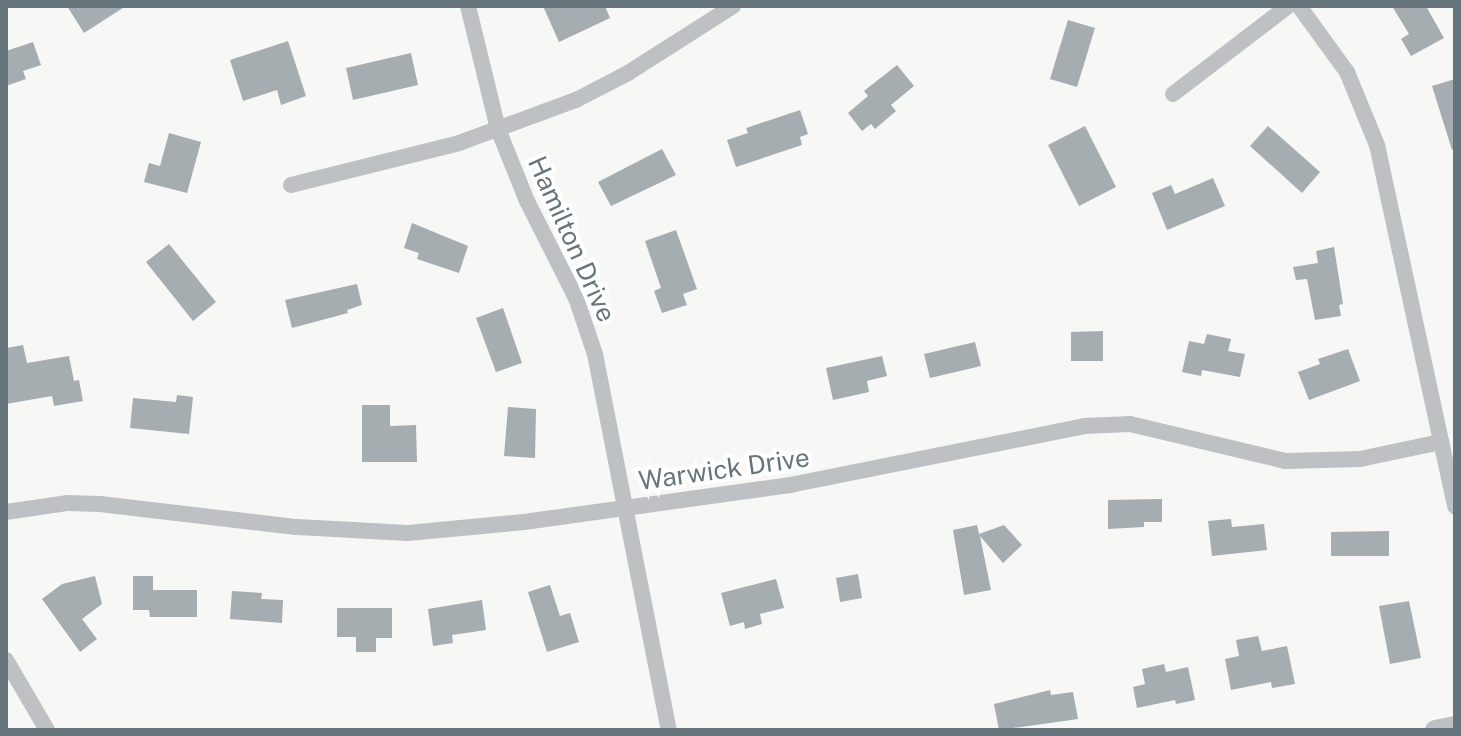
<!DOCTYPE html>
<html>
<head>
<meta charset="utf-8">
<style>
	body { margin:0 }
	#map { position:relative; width:1461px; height:736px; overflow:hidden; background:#f7f7f5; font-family:"Public Sans",sans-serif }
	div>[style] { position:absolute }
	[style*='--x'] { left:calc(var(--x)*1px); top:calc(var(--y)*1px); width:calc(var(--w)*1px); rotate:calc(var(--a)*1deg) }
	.building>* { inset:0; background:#a5adb1 }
	.minor>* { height:16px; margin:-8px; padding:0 8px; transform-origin:8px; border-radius:8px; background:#bdc1c4 }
	.tertiary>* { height:20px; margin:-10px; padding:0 10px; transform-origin:10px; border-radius:10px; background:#bdc1c4 }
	span { translate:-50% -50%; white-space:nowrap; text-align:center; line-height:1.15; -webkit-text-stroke:8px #fff; paint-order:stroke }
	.street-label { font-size:26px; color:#66757c }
	.frame { position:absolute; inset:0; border:8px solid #66757c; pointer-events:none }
</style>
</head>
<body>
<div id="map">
	<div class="building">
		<div style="clip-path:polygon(67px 6px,126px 6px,84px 33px)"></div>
		<div style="clip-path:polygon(543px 6px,605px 6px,610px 18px,559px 42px)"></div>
		<div style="clip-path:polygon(1392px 6px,1426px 6px,1444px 38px,1411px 56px,1401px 39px,1409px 34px)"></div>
		<div style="clip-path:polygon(1068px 20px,1095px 28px,1077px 87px,1050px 79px)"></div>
		<div style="clip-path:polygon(288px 41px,306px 96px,281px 105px,277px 90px,243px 101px,230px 60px)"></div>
		<div style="clip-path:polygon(33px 42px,41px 65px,23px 71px,26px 79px,6px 86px,6px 51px)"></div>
		<div style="clip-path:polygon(411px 53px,418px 85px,353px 100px,346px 68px)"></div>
		<div style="clip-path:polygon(897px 65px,914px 86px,891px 105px,896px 111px,875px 129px,871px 124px,862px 131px,848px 113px,868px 96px,864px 91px)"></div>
		<div style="clip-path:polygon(1455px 79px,1455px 149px,1452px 150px,1432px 86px)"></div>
		<div style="clip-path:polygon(800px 110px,808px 134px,800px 137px,802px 145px,736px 167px,727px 140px,748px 133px,746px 128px)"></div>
		<div style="clip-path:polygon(1085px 126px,1116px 187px,1079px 206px,1048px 145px)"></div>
		<div style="clip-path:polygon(1268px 126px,1320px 172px,1302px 193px,1250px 146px)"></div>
		<div style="clip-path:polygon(169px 133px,201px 142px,187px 193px,144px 182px,149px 163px,160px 166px)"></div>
		<div style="clip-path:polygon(662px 149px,676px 175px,611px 206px,598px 182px)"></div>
		<div style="clip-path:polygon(1213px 178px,1225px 206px,1167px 230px,1152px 193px,1171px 185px,1175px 194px)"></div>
		<div style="clip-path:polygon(412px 223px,468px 246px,459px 273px,417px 259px,419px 253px,404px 248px)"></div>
		<div style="clip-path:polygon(676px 230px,697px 289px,683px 294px,687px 305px,662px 313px,654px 291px,661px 288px,645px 241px)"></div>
		<div style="clip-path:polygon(169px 244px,216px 302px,193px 321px,146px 262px)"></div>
		<div style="clip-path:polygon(1334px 247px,1343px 304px,1339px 305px,1341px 316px,1315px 320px,1307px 279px,1296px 280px,1293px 267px,1318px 263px,1316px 251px)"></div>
		<div style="clip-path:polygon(357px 284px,362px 305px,347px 310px,348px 313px,292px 328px,285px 300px)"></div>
		<div style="clip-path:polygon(503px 308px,522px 363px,496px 372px,476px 318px)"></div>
		<div style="clip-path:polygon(1103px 331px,1103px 361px,1071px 361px,1071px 332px)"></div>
		<div style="clip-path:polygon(1207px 334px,1231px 339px,1228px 351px,1245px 354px,1240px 377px,1202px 370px,1201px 376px,1182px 372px,1189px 341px,1204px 344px)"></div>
		<div style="clip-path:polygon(975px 342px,981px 366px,930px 378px,924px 354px)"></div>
		<div style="clip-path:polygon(23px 345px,27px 363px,69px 356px,74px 381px,79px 380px,83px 401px,54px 406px,52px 396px,6px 404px,6px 348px)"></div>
		<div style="clip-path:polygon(1348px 349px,1360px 381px,1309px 400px,1298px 372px,1320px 364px,1318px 359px)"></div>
		<div style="clip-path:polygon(882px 356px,887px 376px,867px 381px,869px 392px,833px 400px,826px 368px)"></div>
		<div style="clip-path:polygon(177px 395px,193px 397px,189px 434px,130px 428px,133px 398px,176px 402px)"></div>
		<div style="clip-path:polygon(362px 405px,390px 405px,390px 426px,416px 425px,417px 462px,362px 462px)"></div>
		<div style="clip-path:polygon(508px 407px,536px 409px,535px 458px,504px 456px)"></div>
		<div style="clip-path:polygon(1162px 499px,1162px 522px,1144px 522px,1144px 527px,1108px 529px,1108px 500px)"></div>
		<div style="clip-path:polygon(1231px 519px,1232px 527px,1264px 524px,1267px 550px,1212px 556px,1208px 521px)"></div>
		<div style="clip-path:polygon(977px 525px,979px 534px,1004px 525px,1022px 545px,1003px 563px,980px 536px,991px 590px,964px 595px,953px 530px)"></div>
		<div style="clip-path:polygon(1389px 531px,1389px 556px,1331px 556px,1331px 532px)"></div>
		<div style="clip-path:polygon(858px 574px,862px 598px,840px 602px,836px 578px)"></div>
		<div style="clip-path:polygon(95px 576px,102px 604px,82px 619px,97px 639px,80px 652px,42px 599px,62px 584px)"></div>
		<div style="clip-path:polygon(133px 576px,153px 576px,153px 590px,197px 590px,197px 617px,150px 617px,149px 610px,133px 610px)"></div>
		<div style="clip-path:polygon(776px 579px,784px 608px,760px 614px,762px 624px,745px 629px,744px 622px,730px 626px,721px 593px)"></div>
		<div style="clip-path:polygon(550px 585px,560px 616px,570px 613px,579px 642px,547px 652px,528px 592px)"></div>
		<div style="clip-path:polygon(232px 591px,262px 593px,261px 599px,283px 600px,282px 623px,230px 619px)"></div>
		<div style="clip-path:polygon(482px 600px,486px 630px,452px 635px,453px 643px,433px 646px,428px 609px)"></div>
		<div style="clip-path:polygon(1409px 601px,1421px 658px,1390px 664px,1379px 606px)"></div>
		<div style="clip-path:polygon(337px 608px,392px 608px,392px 638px,376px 638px,376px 652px,356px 652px,356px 637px,337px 637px)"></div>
		<div style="clip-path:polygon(1258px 636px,1262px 651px,1287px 646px,1295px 684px,1272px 688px,1271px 682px,1231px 690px,1225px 659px,1239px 656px,1236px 640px)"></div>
		<div style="clip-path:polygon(1164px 664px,1166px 672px,1188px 667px,1195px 700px,1176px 704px,1175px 700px,1137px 708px,1133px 687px,1145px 684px,1142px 669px)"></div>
		<div style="clip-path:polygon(1050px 690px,1051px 695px,1073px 692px,1078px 719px,999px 730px,994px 704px)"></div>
	</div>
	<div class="minor">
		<div style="--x:468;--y:6;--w:127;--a:76.3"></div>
		<div style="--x:498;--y:129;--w:78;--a:68.1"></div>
		<div style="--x:527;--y:201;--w:109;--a:63.2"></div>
		<div style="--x:576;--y:298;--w:59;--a:71.3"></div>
		<div style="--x:595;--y:354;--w:383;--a:78.9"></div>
		<div style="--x:1299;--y:6;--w:82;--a:54"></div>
		<div style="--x:1347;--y:72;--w:79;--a:67.7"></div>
		<div style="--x:1377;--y:145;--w:370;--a:77.8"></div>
		<div style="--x:1173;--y:94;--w:145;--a:-37.4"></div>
		<div style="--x:291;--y:185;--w:173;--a:-14"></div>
		<div style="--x:459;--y:143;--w:125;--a:-20.2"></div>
		<div style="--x:576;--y:100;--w:59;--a:-27.4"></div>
		<div style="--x:628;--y:73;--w:125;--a:-32.5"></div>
		<div style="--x:6;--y:512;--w:63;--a:-8.3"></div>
		<div style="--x:68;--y:503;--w:32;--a:2"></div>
		<div style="--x:100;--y:504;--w:198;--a:6.7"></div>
		<div style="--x:297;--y:527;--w:111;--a:3.1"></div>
		<div style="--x:408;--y:533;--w:117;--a:-5.4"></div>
		<div style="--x:524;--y:522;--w:269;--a:-7.9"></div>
		<div style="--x:790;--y:485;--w:300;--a:-11.3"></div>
		<div style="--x:1084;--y:426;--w:46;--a:-2.5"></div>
		<div style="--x:1130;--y:424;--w:159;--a:13.4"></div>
		<div style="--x:1285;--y:461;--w:75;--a:-1.5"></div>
		<div style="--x:1360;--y:459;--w:83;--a:-11.9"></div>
		<div style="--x:6;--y:660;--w:81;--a:59.6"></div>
	</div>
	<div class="tertiary">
		<div style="--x:1435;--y:730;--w:20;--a:-11"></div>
	</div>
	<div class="street-label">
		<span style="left:572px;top:239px;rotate:66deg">Hamilton Drive</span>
		<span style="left:724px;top:469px;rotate:-8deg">Warwick Drive</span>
	</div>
	<div class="frame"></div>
</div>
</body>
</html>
